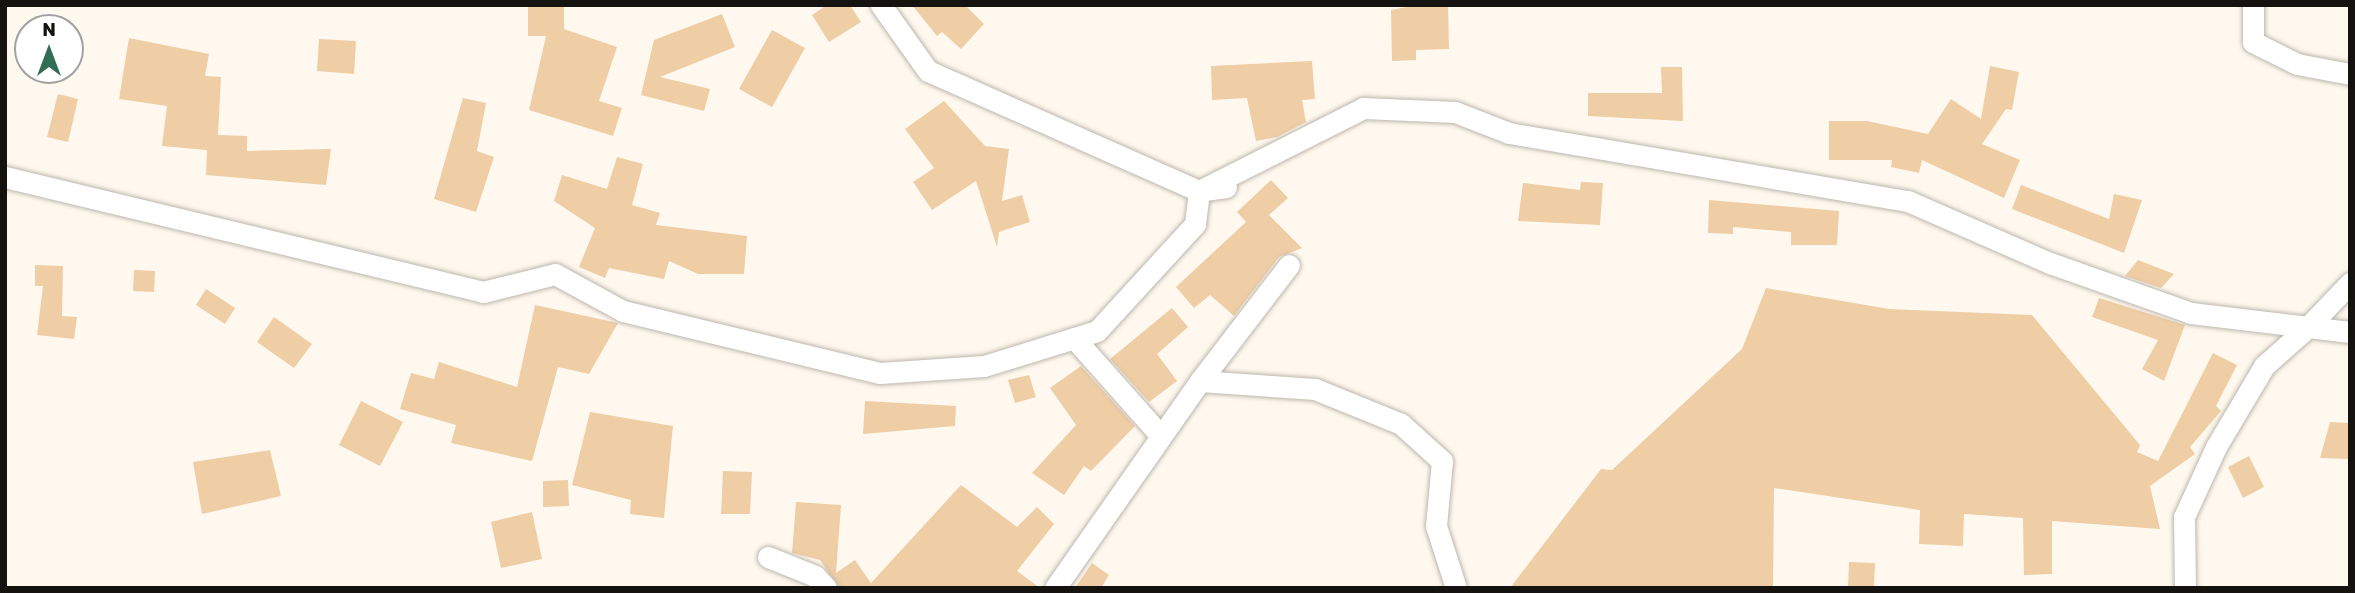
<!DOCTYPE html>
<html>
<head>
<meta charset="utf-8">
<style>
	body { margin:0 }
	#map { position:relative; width:2355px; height:593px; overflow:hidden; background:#fef8ee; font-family:Rubik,sans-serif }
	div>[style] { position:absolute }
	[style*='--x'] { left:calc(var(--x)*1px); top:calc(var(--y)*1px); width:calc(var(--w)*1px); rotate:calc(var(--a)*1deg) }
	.building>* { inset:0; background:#efcda5 }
	.roads { filter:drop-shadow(0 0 2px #bcb7ad) drop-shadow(0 0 2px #bcb7ad) }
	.street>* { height:21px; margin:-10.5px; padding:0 10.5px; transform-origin:10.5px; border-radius:10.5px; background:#fff }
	span { translate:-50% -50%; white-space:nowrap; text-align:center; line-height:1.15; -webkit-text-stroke:6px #fff; paint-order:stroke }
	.frame { position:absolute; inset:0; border:7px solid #151310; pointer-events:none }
	.north { position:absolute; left:14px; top:14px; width:70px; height:70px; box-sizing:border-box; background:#fff; border:2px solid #a1a19f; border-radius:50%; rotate:0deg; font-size:19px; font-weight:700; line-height:28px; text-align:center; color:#151310 }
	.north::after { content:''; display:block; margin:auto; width:24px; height:32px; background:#316c55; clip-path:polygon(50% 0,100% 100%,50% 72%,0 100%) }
</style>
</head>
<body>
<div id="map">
	<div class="building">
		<div style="clip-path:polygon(528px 5px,564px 5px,564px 29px,617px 47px,599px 101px,622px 108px,613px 136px,529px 110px,546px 36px,528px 36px)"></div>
		<div style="clip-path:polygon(827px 5px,850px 5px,861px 22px,829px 42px,812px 15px)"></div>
		<div style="clip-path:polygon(912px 5px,965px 5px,984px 24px,961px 49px,942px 32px,937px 36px)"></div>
		<div style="clip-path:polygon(1417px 5px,1448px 5px,1449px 49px,1416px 50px,1416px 60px,1392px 61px,1391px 10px)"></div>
		<div style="clip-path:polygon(722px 14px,735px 47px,660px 77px,710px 89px,704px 111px,641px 95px,654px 40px)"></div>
		<div style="clip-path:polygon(772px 30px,805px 48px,772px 107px,739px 89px)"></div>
		<div style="clip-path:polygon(129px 38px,209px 54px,205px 76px,221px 77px,218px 135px,247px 136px,247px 151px,331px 149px,326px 185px,206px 175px,207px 150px,162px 146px,167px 106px,119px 99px)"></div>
		<div style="clip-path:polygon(319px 39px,356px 41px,354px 74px,317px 71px)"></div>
		<div style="clip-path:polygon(1312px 61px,1315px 99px,1302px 100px,1306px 122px,1277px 137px,1256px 141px,1247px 98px,1212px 100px,1211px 66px)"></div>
		<div style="clip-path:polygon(1990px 66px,2019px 72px,2012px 110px,2006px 109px,1982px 144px,2020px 160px,2004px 198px,1922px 160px,1919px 173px,1891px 167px,1892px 160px,1829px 160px,1829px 121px,1867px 121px,1928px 134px,1951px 99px,1981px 119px)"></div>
		<div style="clip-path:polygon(1661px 67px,1682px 67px,1683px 121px,1588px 116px,1588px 93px,1662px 93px)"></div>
		<div style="clip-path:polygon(58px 94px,78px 99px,68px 142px,47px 137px)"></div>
		<div style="clip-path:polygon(463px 98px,486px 103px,477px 151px,494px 157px,476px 212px,434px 199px)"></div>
		<div style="clip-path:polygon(944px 101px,985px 146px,1009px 149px,1002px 201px,1022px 195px,1030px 222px,999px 232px,997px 247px,976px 181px,932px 210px,913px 182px,934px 168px,905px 129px)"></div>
		<div style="clip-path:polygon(617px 157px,643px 164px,632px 205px,660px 213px,656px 225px,747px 236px,744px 274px,698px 274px,669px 261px,664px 279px,609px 268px,605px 278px,579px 267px,595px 228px,554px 201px,562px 175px,607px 189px)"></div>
		<div style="clip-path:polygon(1271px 180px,1288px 198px,1269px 215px,1302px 248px,1279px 257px,1234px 316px,1210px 295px,1194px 308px,1176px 287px,1246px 222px,1237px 212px)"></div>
		<div style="clip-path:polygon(1581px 182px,1603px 183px,1600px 225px,1518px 221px,1523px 183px,1580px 190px)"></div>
		<div style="clip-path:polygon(2021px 185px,2109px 219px,2114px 194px,2142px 200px,2124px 253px,2012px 209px)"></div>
		<div style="clip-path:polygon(1709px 200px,1839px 211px,1837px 245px,1791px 245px,1791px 232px,1733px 227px,1733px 234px,1708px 233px)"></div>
		<div style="clip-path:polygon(2138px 260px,2174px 274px,2161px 288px,2125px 276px)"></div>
		<div style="clip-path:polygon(35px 265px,63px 266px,62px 316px,77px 317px,74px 339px,37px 335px,43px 286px,35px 286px)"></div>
		<div style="clip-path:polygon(134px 270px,155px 271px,154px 292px,133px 291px)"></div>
		<div style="clip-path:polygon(1766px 288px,1889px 309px,2032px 315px,2140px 445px,2137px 452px,2158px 461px,2213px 353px,2237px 365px,2216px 406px,2221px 411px,2190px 447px,2195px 454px,2150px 486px,2160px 529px,2052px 521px,2052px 574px,2024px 575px,2023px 518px,1964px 514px,1963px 546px,1919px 544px,1920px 510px,1774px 488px,1773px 588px,1510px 588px,1601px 469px,1612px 470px,1742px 349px)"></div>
		<div style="clip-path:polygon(206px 289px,235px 308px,225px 324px,196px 305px)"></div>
		<div style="clip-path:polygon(2099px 298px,2185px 325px,2164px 381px,2142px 369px,2158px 340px,2092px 317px)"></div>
		<div style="clip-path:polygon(535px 305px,618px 323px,589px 374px,558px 367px,532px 461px,451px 443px,456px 425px,400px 409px,411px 373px,434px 379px,439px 362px,517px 387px)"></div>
		<div style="clip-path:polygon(1172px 308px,1188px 327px,1157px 354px,1177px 381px,1149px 402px,1110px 359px)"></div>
		<div style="clip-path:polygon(274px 317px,312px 344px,294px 368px,257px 342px)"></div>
		<div style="clip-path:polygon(1081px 366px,1135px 426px,1091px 471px,1084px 466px,1064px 495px,1032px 473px,1076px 425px,1050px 388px)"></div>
		<div style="clip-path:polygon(1029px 375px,1036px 397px,1015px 403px,1008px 380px)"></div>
		<div style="clip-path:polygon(361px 401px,403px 422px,380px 466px,339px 445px)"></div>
		<div style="clip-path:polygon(865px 401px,956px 406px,955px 426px,863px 434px)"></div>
		<div style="clip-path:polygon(590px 412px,673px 426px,664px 518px,630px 514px,631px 500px,572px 485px)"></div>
		<div style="clip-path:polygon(2330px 422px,2350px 423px,2350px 459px,2320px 458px)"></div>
		<div style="clip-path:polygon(270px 450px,281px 496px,202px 514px,193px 462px)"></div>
		<div style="clip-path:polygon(2249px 456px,2264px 487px,2243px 498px,2228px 467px)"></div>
		<div style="clip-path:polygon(723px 471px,752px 472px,750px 514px,721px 514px)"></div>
		<div style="clip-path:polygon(568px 480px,569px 506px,543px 507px,543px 481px)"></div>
		<div style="clip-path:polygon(961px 485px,1017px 527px,1037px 507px,1054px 524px,1017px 571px,1040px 588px,839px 588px,820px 560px,792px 553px,796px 502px,841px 505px,836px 573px,855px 560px,871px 583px)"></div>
		<div style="clip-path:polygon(532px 512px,542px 559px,501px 568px,491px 522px)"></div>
		<div style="clip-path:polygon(1849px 562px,1875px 563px,1874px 588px,1848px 588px)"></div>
		<div style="clip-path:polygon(1092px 563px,1109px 575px,1101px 588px,1075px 588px)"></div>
	</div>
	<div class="roads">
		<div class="street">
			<div style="--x:2253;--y:5;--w:37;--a:90"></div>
			<div style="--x:2253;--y:42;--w:49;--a:26.6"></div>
			<div style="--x:2297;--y:64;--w:54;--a:10.7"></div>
			<div style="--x:5;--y:177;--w:492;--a:13.5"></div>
			<div style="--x:483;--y:292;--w:74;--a:-14"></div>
			<div style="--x:555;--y:274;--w:77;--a:28.6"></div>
			<div style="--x:623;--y:311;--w:264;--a:13.6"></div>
			<div style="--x:880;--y:373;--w:104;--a:-3.9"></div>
			<div style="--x:984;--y:366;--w:118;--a:-17.2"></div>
			<div style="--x:1097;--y:331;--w:145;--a:-47.5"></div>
			<div style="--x:1195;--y:224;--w:33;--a:-83"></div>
			<div style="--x:1199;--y:191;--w:296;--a:-156.1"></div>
			<div style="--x:928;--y:71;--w:81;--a:-125.5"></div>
			<div style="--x:1226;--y:187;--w:27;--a:172"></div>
			<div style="--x:1199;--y:191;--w:184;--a:-26.8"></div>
			<div style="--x:1363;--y:108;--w:92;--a:2.5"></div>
			<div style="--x:1455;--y:112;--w:58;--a:21.3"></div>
			<div style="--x:1509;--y:133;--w:405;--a:9.7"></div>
			<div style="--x:1908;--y:201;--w:155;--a:23.6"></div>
			<div style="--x:2050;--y:263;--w:150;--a:19.5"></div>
			<div style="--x:2191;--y:313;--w:118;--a:6.8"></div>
			<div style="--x:2350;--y:283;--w:61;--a:133.7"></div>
			<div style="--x:2308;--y:327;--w:42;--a:6.8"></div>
			<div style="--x:1074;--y:338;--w:131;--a:48.4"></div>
			<div style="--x:1200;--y:381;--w:146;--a:-52.5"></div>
			<div style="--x:768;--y:557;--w:51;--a:22"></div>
			<div style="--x:815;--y:576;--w:16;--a:47"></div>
			<div style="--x:1055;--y:588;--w:253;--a:-55"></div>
			<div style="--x:1200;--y:381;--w:115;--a:4"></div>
			<div style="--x:1315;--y:389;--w:93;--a:22.1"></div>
			<div style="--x:1401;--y:424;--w:55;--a:42.1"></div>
			<div style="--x:1442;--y:461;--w:65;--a:95.3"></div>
			<div style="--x:1436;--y:526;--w:65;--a:72.1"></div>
			<div style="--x:2185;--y:588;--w:71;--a:-90.8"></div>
			<div style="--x:2184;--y:517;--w:77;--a:-65.4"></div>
			<div style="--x:2216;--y:447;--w:94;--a:-59.3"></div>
			<div style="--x:2264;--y:366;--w:59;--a:-41.6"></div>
		</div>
	</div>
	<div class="frame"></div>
	<div class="north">N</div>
</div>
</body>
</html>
